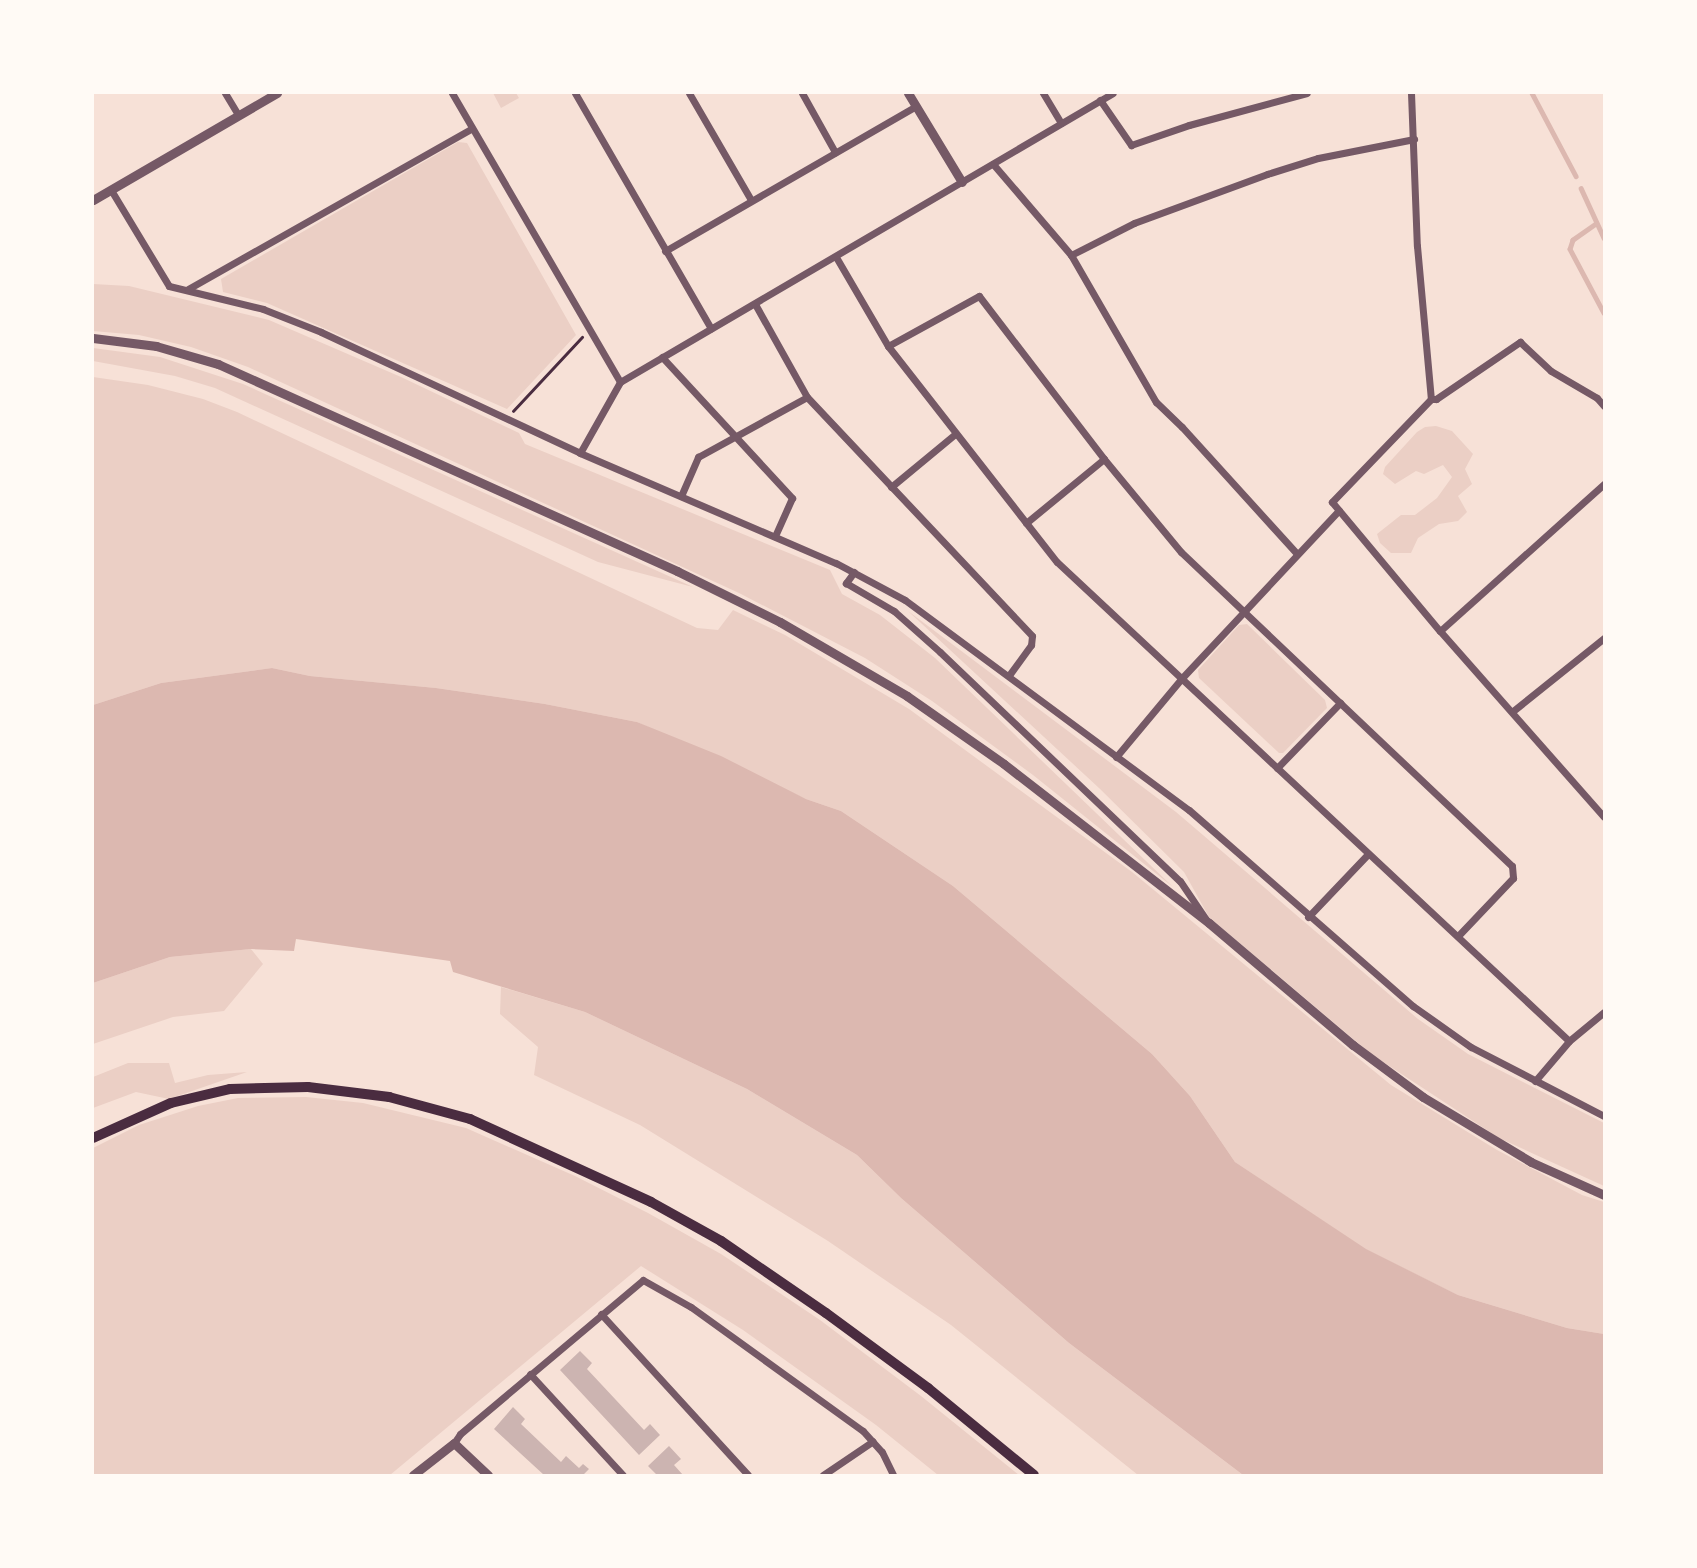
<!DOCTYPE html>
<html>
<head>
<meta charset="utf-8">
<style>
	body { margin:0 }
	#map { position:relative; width:1697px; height:1568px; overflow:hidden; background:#f7e1d7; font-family:"Nunito Sans",sans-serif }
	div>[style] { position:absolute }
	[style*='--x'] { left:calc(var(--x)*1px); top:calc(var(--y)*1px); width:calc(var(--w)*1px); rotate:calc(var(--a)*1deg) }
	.green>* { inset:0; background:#ebcfc5 }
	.water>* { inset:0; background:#dcb8b0 }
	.stream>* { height:4.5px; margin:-2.25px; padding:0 2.25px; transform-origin:2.25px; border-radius:2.25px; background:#dcb8b0 }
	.building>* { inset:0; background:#ccb4b1 }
	.path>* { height:2.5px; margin:-1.25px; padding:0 1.25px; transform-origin:1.25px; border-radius:1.25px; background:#4a2c40 }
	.minor>* { height:7px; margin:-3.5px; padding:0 3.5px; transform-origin:3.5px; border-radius:3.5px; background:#755966 }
	.tertiary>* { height:9px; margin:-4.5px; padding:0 4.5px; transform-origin:4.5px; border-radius:4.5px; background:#755966 }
	.secondary>* { height:10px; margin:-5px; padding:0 5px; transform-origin:5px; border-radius:5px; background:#4a2c40 }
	span { translate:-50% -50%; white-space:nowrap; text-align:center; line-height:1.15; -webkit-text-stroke:7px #fffaf5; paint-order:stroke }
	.frame { position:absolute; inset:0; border:94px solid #fffaf5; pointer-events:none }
</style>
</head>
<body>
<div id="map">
	<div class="green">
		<div style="clip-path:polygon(493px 93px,516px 93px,519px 98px,501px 108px)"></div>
		<div style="clip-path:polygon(458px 142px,467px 143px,576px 335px,507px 409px,267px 303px,223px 292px,221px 279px)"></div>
		<div style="clip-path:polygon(93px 284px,129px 286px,269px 320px,401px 377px,519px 433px,525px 444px,830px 570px,842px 594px,880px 615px,935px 658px,1173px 887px,1033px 775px,932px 701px,865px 658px,739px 593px,248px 367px,191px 347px,139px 335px,93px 331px)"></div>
		<div style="clip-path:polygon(93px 348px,160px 357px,243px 384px,693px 587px,598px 562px,215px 388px,175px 376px,93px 361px)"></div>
		<div style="clip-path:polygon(93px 377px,148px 385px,203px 399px,237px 412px,697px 628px,718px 630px,733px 610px,785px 635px,909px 709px,1132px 872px,1391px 1085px,1497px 1150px,1582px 1195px,1604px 1202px,1604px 1334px,1567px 1328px,1458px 1295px,1366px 1250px,1235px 1162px,1190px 1096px,1152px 1054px,953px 886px,841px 811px,806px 799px,637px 722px,545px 704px,436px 688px,310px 676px,272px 668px,161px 683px,93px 705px)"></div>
		<div style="clip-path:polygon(1436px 426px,1452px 431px,1473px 454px,1465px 469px,1472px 484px,1458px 496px,1467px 512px,1458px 521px,1439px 524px,1418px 538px,1411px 553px,1391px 553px,1380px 543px,1377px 534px,1401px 515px,1415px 515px,1437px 498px,1452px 477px,1443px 465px,1424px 474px,1416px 471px,1395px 484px,1383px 474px,1385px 467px,1417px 432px,1425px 427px)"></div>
		<div style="clip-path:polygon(908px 611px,1176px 812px,1418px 1019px,1468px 1054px,1604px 1123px,1604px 1186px,1499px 1138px,1371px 1054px,1209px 917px,1184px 872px,1099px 788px)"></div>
		<div style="clip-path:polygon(1247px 624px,1325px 700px,1327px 708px,1283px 753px,1279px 753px,1199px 678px,1198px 670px,1239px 625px)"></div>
		<div style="clip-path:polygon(251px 949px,263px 964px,224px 1011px,173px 1017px,93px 1044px,93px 983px,170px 957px)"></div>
		<div style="clip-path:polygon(501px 987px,585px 1012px,747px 1089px,857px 1155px,901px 1198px,1069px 1343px,1243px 1475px,1138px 1475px,951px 1325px,828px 1241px,640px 1125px,534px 1075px,538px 1047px,500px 1014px)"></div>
		<div style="clip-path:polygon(128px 1063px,169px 1063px,175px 1083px,208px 1075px,247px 1072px,169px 1099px,136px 1092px,93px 1108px,93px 1077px)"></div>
		<div style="clip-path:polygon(306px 1097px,363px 1103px,466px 1128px,575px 1176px,648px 1213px,721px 1254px,820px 1320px,921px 1396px,1019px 1475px,938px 1475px,876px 1425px,743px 1330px,641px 1266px,390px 1475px,93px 1475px,93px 1148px,139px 1125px,198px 1106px,238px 1098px)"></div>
	</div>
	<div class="water">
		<div style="clip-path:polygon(272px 668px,310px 676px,436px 688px,545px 704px,637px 722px,721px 756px,806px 799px,841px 811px,953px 886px,1152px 1054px,1190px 1096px,1235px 1162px,1366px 1249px,1458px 1295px,1567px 1328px,1604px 1334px,1604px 1475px,1243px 1475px,1069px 1343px,901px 1198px,857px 1155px,747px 1089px,585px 1012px,453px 972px,450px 961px,296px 939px,294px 951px,251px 949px,170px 957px,93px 983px,93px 705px,161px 683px)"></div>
	</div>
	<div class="stream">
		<div style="--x:1532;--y:93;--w:94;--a:62.1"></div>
		<div style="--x:1581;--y:188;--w:55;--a:65.3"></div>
		<div style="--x:1596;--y:224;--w:28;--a:145"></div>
		<div style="--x:1573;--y:240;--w:9;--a:108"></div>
		<div style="--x:1570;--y:249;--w:72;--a:62"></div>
	</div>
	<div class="building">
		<div style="clip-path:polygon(580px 1351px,592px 1363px,587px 1369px,644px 1430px,650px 1424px,660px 1435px,639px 1455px,560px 1370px)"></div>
		<div style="clip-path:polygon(513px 1407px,525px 1419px,521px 1424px,561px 1462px,566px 1456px,579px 1468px,583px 1464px,589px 1469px,583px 1475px,544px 1475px,494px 1429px)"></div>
		<div style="clip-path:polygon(669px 1446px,681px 1459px,674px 1465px,683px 1475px,657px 1475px,648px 1466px)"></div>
	</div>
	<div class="path">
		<div style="--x:513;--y:411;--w:101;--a:-47"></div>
	</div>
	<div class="minor">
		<div style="--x:225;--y:93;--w:26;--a:59"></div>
		<div style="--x:452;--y:93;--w:334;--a:59.8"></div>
		<div style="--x:575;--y:93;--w:272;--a:60"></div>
		<div style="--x:689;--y:93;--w:124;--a:59.9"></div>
		<div style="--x:802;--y:93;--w:68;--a:60.8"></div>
		<div style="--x:1043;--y:93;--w:35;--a:59"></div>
		<div style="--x:1411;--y:93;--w:153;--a:87.8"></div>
		<div style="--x:1417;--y:246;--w:154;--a:84.8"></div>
		<div style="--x:1431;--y:399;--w:143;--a:133.9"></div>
		<div style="--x:1332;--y:502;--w:168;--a:50.1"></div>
		<div style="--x:1440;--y:631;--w:248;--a:48.6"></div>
		<div style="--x:1100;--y:100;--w:55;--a:55.4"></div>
		<div style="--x:1131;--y:145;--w:61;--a:-19"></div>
		<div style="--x:1189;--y:125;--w:122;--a:-15.2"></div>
		<div style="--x:993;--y:164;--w:120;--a:49.4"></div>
		<div style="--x:1071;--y:255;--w:170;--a:60"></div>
		<div style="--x:1156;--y:402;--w:36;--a:44"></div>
		<div style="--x:1182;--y:427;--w:171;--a:47.8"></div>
		<div style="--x:111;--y:190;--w:112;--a:58.9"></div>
		<div style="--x:169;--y:286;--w:97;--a:13.7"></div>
		<div style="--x:263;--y:309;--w:62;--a:21.6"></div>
		<div style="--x:321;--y:332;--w:286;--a:25"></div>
		<div style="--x:580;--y:453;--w:279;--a:23.3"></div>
		<div style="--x:836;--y:563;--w:78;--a:28.2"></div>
		<div style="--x:905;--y:600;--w:353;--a:36.5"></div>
		<div style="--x:1189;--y:810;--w:298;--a:41.2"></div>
		<div style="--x:1413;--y:1006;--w:71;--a:35.3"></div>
		<div style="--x:1471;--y:1047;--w:150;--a:27.4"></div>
		<div style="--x:665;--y:251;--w:290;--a:-30"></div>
		<div style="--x:1071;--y:255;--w:71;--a:-26.9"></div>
		<div style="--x:1134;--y:223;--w:142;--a:-20.2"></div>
		<div style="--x:1267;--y:174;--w:53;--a:-17.4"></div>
		<div style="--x:1318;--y:158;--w:98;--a:-11.2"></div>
		<div style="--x:836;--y:257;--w:103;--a:59.7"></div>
		<div style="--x:888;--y:346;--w:274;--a:52"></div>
		<div style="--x:1057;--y:562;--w:701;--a:43.09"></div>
		<div style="--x:1569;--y:1041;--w:45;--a:-39.6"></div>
		<div style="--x:188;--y:289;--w:326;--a:-29.5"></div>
		<div style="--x:755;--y:304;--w:107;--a:60.8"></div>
		<div style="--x:807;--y:397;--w:328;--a:46.7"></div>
		<div style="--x:1032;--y:636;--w:9;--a:96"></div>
		<div style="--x:1031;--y:645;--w:36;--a:126"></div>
		<div style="--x:888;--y:346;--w:104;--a:-28.8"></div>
		<div style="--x:979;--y:296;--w:205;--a:52.5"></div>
		<div style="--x:1104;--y:459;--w:121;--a:50.4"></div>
		<div style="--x:1181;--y:552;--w:456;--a:43.5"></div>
		<div style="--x:1512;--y:866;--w:12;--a:85"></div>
		<div style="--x:1513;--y:878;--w:80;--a:133.5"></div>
		<div style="--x:662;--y:357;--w:192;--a:47.3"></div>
		<div style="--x:792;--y:498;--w:42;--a:114.1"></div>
		<div style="--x:1431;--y:399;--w:5;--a:0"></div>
		<div style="--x:1436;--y:399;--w:102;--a:-34.2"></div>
		<div style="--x:1520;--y:342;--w:42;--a:43.1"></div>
		<div style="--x:1551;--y:371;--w:53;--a:30.4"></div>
		<div style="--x:1597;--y:398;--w:11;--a:49"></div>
		<div style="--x:580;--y:453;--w:81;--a:-60.6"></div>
		<div style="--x:620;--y:382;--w:571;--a:-30.38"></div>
		<div style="--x:891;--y:487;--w:83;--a:-39.6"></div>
		<div style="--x:681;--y:496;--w:43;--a:-66.4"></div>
		<div style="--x:698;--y:457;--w:124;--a:-28.8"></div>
		<div style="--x:1026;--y:523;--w:101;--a:-39.4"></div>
		<div style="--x:854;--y:572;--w:14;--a:126"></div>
		<div style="--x:846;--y:583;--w:56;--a:30.3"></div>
		<div style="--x:894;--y:611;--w:62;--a:41.7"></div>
		<div style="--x:940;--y:652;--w:332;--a:43.7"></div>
		<div style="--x:1180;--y:881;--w:45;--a:56"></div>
		<div style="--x:1440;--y:631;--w:220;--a:-41.9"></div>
		<div style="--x:1513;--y:711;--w:117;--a:-38.7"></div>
		<div style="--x:1116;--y:757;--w:102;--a:-50.2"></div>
		<div style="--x:1181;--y:679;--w:231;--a:-46.9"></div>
		<div style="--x:1277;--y:768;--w:91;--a:-45.9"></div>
		<div style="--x:1308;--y:917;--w:87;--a:-46.4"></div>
		<div style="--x:1535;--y:1081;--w:52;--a:-49.6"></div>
		<div style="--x:601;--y:1314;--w:218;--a:47.6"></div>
		<div style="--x:530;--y:1374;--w:137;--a:47.4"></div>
		<div style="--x:454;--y:1443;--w:11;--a:-56"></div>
		<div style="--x:460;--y:1434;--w:239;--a:-40.1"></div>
		<div style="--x:643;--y:1280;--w:55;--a:29.4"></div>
		<div style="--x:691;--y:1307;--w:212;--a:35.8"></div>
		<div style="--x:863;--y:1431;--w:28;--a:48"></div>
		<div style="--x:882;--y:1452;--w:25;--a:64"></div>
		<div style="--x:823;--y:1475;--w:60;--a:-34.2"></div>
	</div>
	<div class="tertiary">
		<div style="--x:908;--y:93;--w:104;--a:58.8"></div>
		<div style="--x:93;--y:200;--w:213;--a:-30.2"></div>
		<div style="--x:93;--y:338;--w:64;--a:7.2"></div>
		<div style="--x:156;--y:346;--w:65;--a:16.2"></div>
		<div style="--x:218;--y:364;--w:504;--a:24.27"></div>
		<div style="--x:677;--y:571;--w:115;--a:26.3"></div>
		<div style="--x:780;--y:622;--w:147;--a:30.2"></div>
		<div style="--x:907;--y:696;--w:118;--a:35"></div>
		<div style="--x:1004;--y:764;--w:259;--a:37.8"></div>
		<div style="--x:1209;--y:923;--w:189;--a:40.3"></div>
		<div style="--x:1353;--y:1045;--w:87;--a:36.6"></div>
		<div style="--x:1423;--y:1097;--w:126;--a:31"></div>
		<div style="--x:1531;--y:1162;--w:80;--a:24.3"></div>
		<div style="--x:413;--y:1475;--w:52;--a:-38"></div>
		<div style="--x:454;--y:1443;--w:47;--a:43.3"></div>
	</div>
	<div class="secondary">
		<div style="--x:93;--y:1138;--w:85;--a:-24.2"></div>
		<div style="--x:171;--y:1103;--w:61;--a:-13.3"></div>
		<div style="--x:230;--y:1089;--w:78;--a:-1.5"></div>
		<div style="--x:308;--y:1087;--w:82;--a:7"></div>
		<div style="--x:389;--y:1097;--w:84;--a:15.2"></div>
		<div style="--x:470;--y:1119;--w:199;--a:24.6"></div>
		<div style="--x:651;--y:1202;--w:80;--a:29.1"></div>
		<div style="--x:721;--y:1241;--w:127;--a:34.4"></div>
		<div style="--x:826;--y:1313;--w:127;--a:36.3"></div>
		<div style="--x:928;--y:1388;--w:137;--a:39.4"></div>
	</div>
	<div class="frame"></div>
</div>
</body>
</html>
